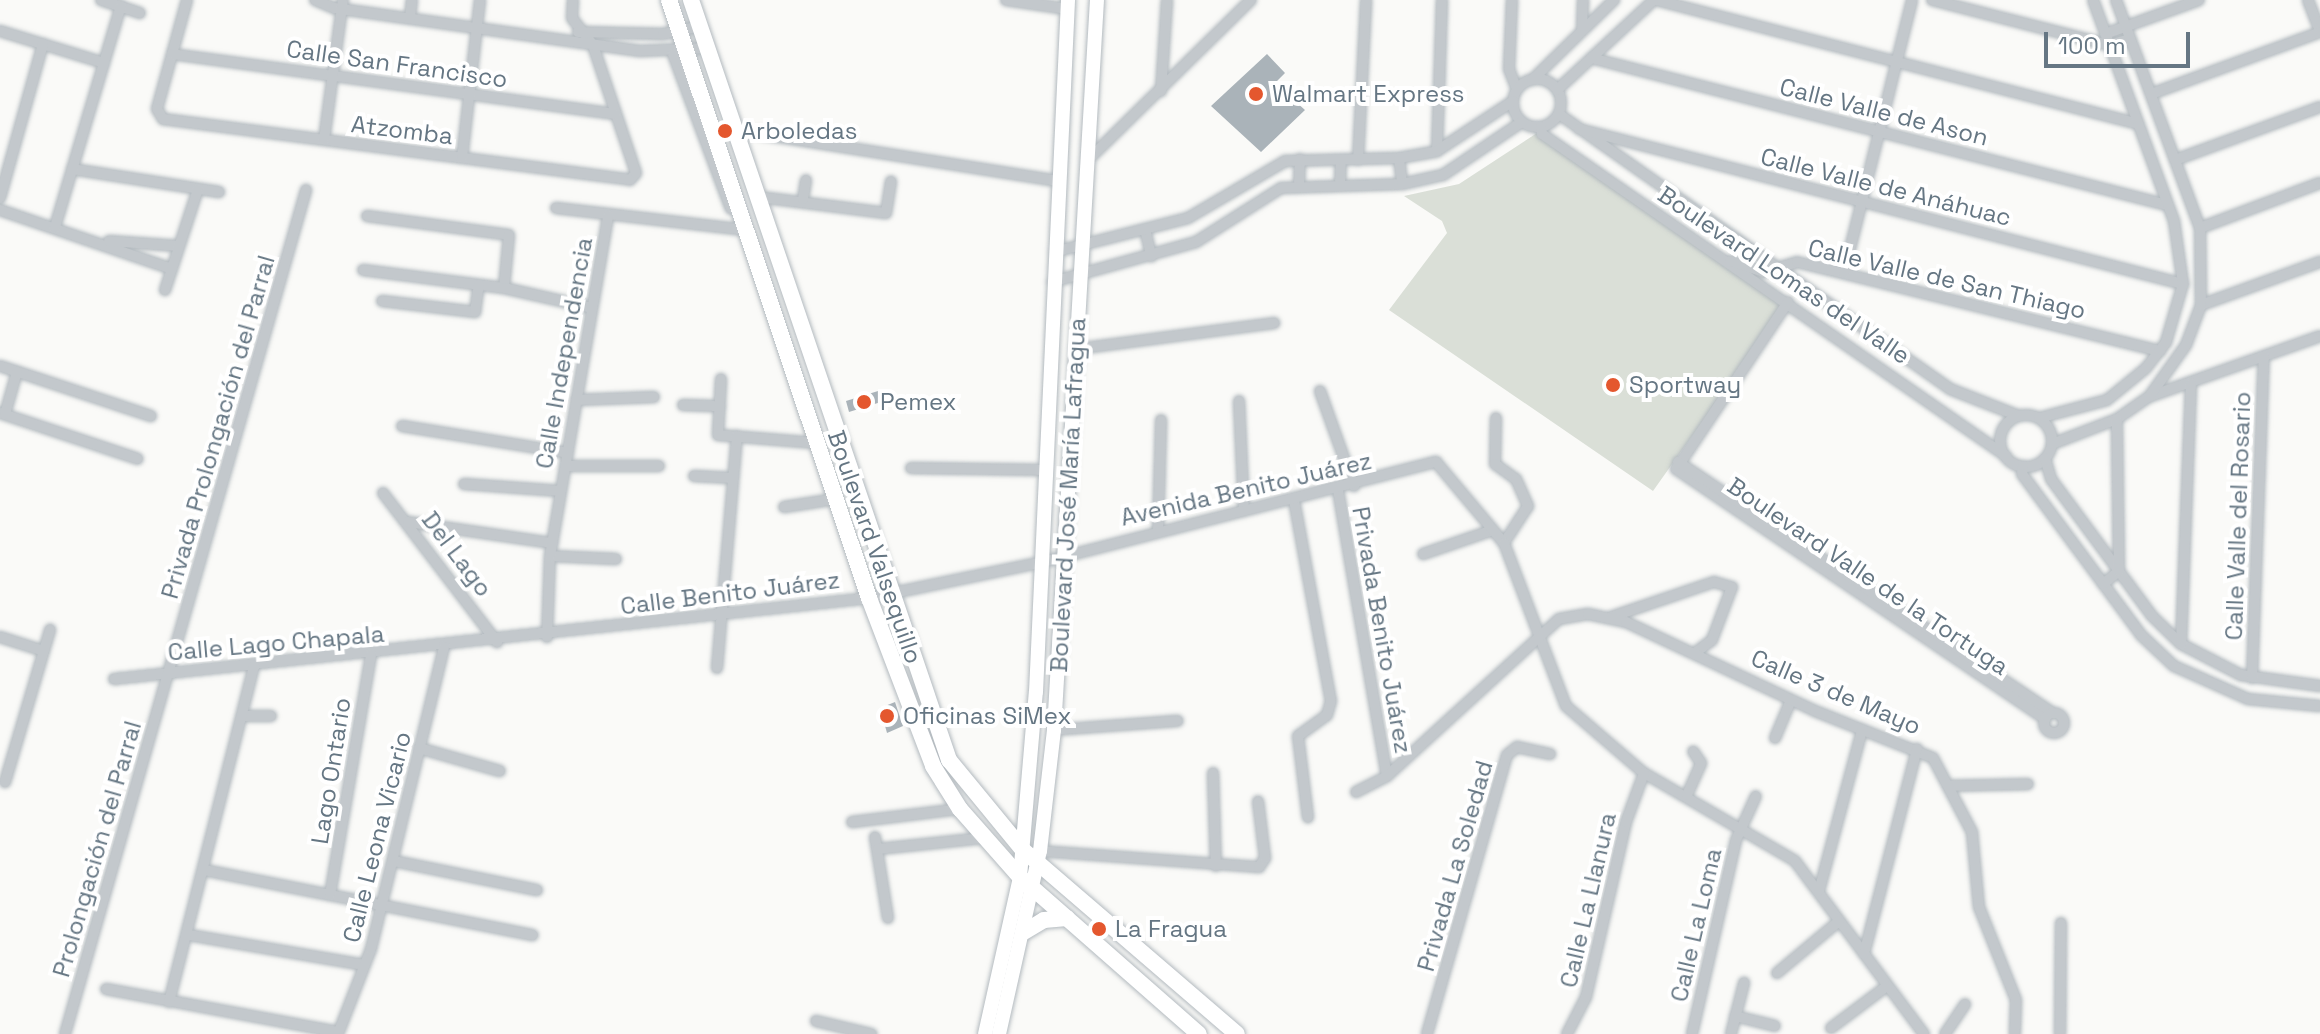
<!DOCTYPE html>
<html>
<head>
<meta charset="utf-8">
<style>
	body { margin:0 }
	#map { position:relative; width:2320px; height:1034px; overflow:hidden; background:#fafaf8; font-family:"Space Grotesk",sans-serif }
	div>[style] { position:absolute }
	[style*='--x'] { left:calc(var(--x)*1px); top:calc(var(--y)*1px); width:calc(var(--w)*1px); rotate:calc(var(--a)*1deg) }
	.green>* { inset:0; background:#dadfd7 }
	.building>* { inset:0; background:#aab3b9 }
	.roads { filter:drop-shadow(0 0 2px #b3babf) drop-shadow(0 0 2px #b3babf) }
	.minor>* { height:10px; margin:-5px; padding:0 5px; transform-origin:5px; border-radius:5px; background:#c3c8cc }
	.minor>.ring { margin:-5px; padding:0; box-sizing:content-box; background:none; border:10px solid #c3c8cc; border-radius:50% }
	.secondary>* { height:14px; margin:-7px; padding:0 7px; transform-origin:7px; border-radius:7px; background:#fff }
	.primary>* { height:16px; margin:-8px; padding:0 8px; transform-origin:8px; border-radius:8px; background:#fff }
	.dots>* { width:22px; height:22px; translate:-50% -50%; box-sizing:border-box; border:4px solid #fff; border-radius:50% }
	span { translate:-50% -50%; white-space:nowrap; text-align:center; line-height:1.15; -webkit-text-stroke:8px #fff; paint-order:stroke }
	.street-label { font-size:24px; color:#657683 }
	.poi-label { font-size:24px; color:#657683 }
	.left { translate:0 -50%; text-align:left }
	.scale { position:absolute; left:2044px; top:32px; width:146px; height:36px; box-sizing:border-box; border:4px solid #657683; border-top:0; padding-left:10px; font-size:24px; line-height:28px; white-space:nowrap; color:#657683; -webkit-text-stroke:6px #fff; paint-order:stroke }
</style>
</head>
<body>
<div id="map">
	<div class="green">
		<div style="clip-path:polygon(1537px 133px,1785px 305px,1653px 491px,1389px 310px,1447px 233px,1442px 221px,1404px 196px,1459px 184px)"></div>
	</div>
	<div class="building">
		<div style="clip-path:polygon(1267px 54px,1285px 73px,1275px 83px,1305px 110px,1261px 152px,1211px 106px)"></div>
		<div style="clip-path:polygon(878px 391px,881px 402px,849px 412px,846px 401px)"></div>
		<div style="clip-path:polygon(895px 702px,903px 726px,887px 733px,880px 708px)"></div>
	</div>
	<div class="roads">
		<div class="minor">
			<div style="--x:101;--y:0;--w:41;--a:18.4"></div>
			<div style="--x:187;--y:0;--w:113;--a:105.4"></div>
			<div style="--x:157;--y:109;--w:12;--a:59"></div>
			<div style="--x:163;--y:119;--w:471;--a:7.4"></div>
			<div style="--x:630;--y:180;--w:9;--a:-49"></div>
			<div style="--x:636;--y:173;--w:135;--a:-108.6"></div>
			<div style="--x:593;--y:45;--w:34;--a:-128"></div>
			<div style="--x:572;--y:18;--w:18;--a:-87"></div>
			<div style="--x:315;--y:0;--w:21;--a:23"></div>
			<div style="--x:334;--y:8;--w:309;--a:8"></div>
			<div style="--x:640;--y:51;--w:68;--a:-2.5"></div>
			<div style="--x:1006;--y:0;--w:62;--a:8.4"></div>
			<div style="--x:1512;--y:0;--w:69;--a:92.5"></div>
			<div style="--x:1509;--y:69;--w:22;--a:69"></div>
			<div style="--x:1656;--y:0;--w:498;--a:14.4"></div>
			<div style="--x:1932;--y:0;--w:183;--a:14.3"></div>
			<div style="--x:2109;--y:45;--w:22;--a:-16"></div>
			<div style="--x:2308;--y:0;--w:33;--a:69"></div>
			<div style="--x:410;--y:18;--w:18;--a:-84"></div>
			<div style="--x:1582;--y:30;--w:30;--a:-88"></div>
			<div style="--x:0;--y:31;--w:109;--a:17.1"></div>
			<div style="--x:578;--y:32;--w:85;--a:1.3"></div>
			<div style="--x:663;--y:34;--w:38;--a:-12"></div>
			<div style="--x:2105;--y:34;--w:100;--a:-19.9"></div>
			<div style="--x:172;--y:54;--w:448;--a:7.7"></div>
			<div style="--x:673;--y:54;--w:165;--a:69.5"></div>
			<div style="--x:1591;--y:58;--w:594;--a:14.32"></div>
			<div class="ring" style="left:1513px;top:79px;width:38px;height:38px"></div>
			<div style="--x:1532;--y:80;--w:115;--a:-44.3"></div>
			<div style="--x:1557;--y:90;--w:132;--a:-42.9"></div>
			<div style="--x:1161;--y:91;--w:91;--a:-86.2"></div>
			<div style="--x:2151;--y:94;--w:180;--a:-20.1"></div>
			<div style="--x:1559;--y:114;--w:478;--a:35.1"></div>
			<div style="--x:1950;--y:389;--w:74;--a:21.4"></div>
			<div style="--x:1541;--y:127;--w:7;--a:82"></div>
			<div style="--x:1542;--y:134;--w:565;--a:34.76"></div>
			<div style="--x:1579;--y:129;--w:624;--a:14.39"></div>
			<div style="--x:736;--y:130;--w:326;--a:9"></div>
			<div style="--x:324;--y:140;--w:141;--a:-82.3"></div>
			<div style="--x:1437;--y:151;--w:151;--a:-88.1"></div>
			<div style="--x:462;--y:158;--w:159;--a:-83.5"></div>
			<div style="--x:1399;--y:158;--w:26;--a:83"></div>
			<div style="--x:1089;--y:159;--w:227;--a:-44.5"></div>
			<div style="--x:1358;--y:160;--w:160;--a:-87.1"></div>
			<div style="--x:2175;--y:160;--w:154;--a:-20.1"></div>
			<div style="--x:72;--y:169;--w:149;--a:8.9"></div>
			<div style="--x:1340;--y:184;--w:24;--a:-88"></div>
			<div style="--x:1299;--y:185;--w:26;--a:-88"></div>
			<div style="--x:759;--y:197;--w:128;--a:7.2"></div>
			<div style="--x:886;--y:213;--w:32;--a:-81"></div>
			<div style="--x:0;--y:198;--w:160;--a:-74.4"></div>
			<div style="--x:803;--y:199;--w:19;--a:-81"></div>
			<div style="--x:556;--y:208;--w:191;--a:6.6"></div>
			<div style="--x:0;--y:210;--w:182;--a:18.9"></div>
			<div style="--x:367;--y:216;--w:143;--a:7.6"></div>
			<div style="--x:509;--y:235;--w:53;--a:95.4"></div>
			<div style="--x:55;--y:227;--w:231;--a:-73.4"></div>
			<div style="--x:2200;--y:228;--w:128;--a:-20.6"></div>
			<div style="--x:1145;--y:229;--w:28;--a:77"></div>
			<div style="--x:109;--y:241;--w:70;--a:4.1"></div>
			<div style="--x:1054;--y:252;--w:138;--a:-14.2"></div>
			<div style="--x:1188;--y:218;--w:113;--a:-30.4"></div>
			<div style="--x:1285;--y:161;--w:114;--a:-1.5"></div>
			<div style="--x:1399;--y:158;--w:39;--a:-10"></div>
			<div style="--x:1437;--y:151;--w:91;--a:-33.3"></div>
			<div style="--x:1730;--y:261;--w:35;--a:18"></div>
			<div style="--x:1763;--y:272;--w:35;--a:-16"></div>
			<div style="--x:1797;--y:262;--w:374;--a:13.8"></div>
			<div style="--x:363;--y:270;--w:142;--a:7.3"></div>
			<div style="--x:504;--y:288;--w:90;--a:12.8"></div>
			<div style="--x:1844;--y:273;--w:281;--a:-76"></div>
			<div style="--x:1052;--y:282;--w:149;--a:-15.5"></div>
			<div style="--x:1196;--y:242;--w:101;--a:-32.4"></div>
			<div style="--x:1281;--y:188;--w:121;--a:-1.9"></div>
			<div style="--x:1402;--y:184;--w:42;--a:-12.4"></div>
			<div style="--x:1443;--y:175;--w:95;--a:-33.9"></div>
			<div style="--x:165;--y:290;--w:106;--a:-71.9"></div>
			<div style="--x:382;--y:301;--w:94;--a:6.7"></div>
			<div style="--x:475;--y:312;--w:27;--a:-82"></div>
			<div style="--x:1788;--y:302;--w:201;--a:123.8"></div>
			<div style="--x:1676;--y:469;--w:446;--a:34.1"></div>
			<div style="--x:2201;--y:305;--w:127;--a:-19.9"></div>
			<div style="--x:1077;--y:349;--w:199;--a:-7.5"></div>
			<div style="--x:0;--y:366;--w:159;--a:18.3"></div>
			<div style="--x:721;--y:379;--w:56;--a:93.1"></div>
			<div style="--x:718;--y:435;--w:98;--a:4.7"></div>
			<div style="--x:1320;--y:391;--w:101;--a:70.3"></div>
			<div style="--x:2151;--y:396;--w:179;--a:-19.5"></div>
			<div style="--x:576;--y:400;--w:78;--a:-2.2"></div>
			<div style="--x:1239;--y:401;--w:110;--a:87.4"></div>
			<div style="--x:683;--y:405;--w:37;--a:2"></div>
			<div style="--x:0;--y:413;--w:145;--a:18.4"></div>
			<div style="--x:5;--y:414;--w:44;--a:-74.1"></div>
			<div class="ring" style="left:2000px;top:415px;width:42px;height:42px"></div>
			<div style="--x:1496;--y:418;--w:46;--a:91.2"></div>
			<div style="--x:1495;--y:464;--w:26;--a:36"></div>
			<div style="--x:1516;--y:479;--w:30;--a:66"></div>
			<div style="--x:1528;--y:506;--w:44;--a:123"></div>
			<div style="--x:2039;--y:418;--w:70;--a:-14.8"></div>
			<div style="--x:2107;--y:400;--w:50;--a:-39.4"></div>
			<div style="--x:2146;--y:368;--w:33;--a:-52"></div>
			<div style="--x:2166;--y:342;--w:60;--a:-73.7"></div>
			<div style="--x:2183;--y:284;--w:64;--a:-98.1"></div>
			<div style="--x:2174;--y:221;--w:235;--a:-110.1"></div>
			<div style="--x:402;--y:426;--w:168;--a:9.2"></div>
			<div style="--x:2052;--y:444;--w:70;--a:-21"></div>
			<div style="--x:2117;--y:419;--w:39;--a:-35"></div>
			<div style="--x:2149;--y:397;--w:64;--a:-54.6"></div>
			<div style="--x:2186;--y:345;--w:43;--a:-69.4"></div>
			<div style="--x:2201;--y:305;--w:77;--a:-90.7"></div>
			<div style="--x:2200;--y:228;--w:243;--a:-110.2"></div>
			<div style="--x:2045;--y:458;--w:22;--a:74"></div>
			<div style="--x:2051;--y:479;--w:170;--a:53.6"></div>
			<div style="--x:2152;--y:616;--w:40;--a:44"></div>
			<div style="--x:2181;--y:644;--w:68;--a:27.3"></div>
			<div style="--x:2241;--y:675;--w:80;--a:7.9"></div>
			<div style="--x:1678;--y:462;--w:451;--a:33.8"></div>
			<div style="--x:565;--y:466;--w:94;--a:0"></div>
			<div style="--x:2023;--y:466;--w:8;--a:97"></div>
			<div style="--x:2022;--y:474;--w:200;--a:53.5"></div>
			<div style="--x:2141;--y:635;--w:45;--a:43.2"></div>
			<div style="--x:2174;--y:666;--w:81;--a:24"></div>
			<div style="--x:2248;--y:699;--w:72;--a:5.6"></div>
			<div style="--x:911;--y:468;--w:135;--a:0.8"></div>
			<div style="--x:694;--y:476;--w:39;--a:3"></div>
			<div style="--x:464;--y:484;--w:97;--a:4.1"></div>
			<div style="--x:1338;--y:490;--w:290;--a:80.3"></div>
			<div style="--x:383;--y:493;--w:188;--a:52.6"></div>
			<div style="--x:1294;--y:500;--w:204;--a:79.6"></div>
			<div style="--x:1331;--y:701;--w:15;--a:106"></div>
			<div style="--x:1327;--y:715;--w:36;--a:144"></div>
			<div style="--x:1298;--y:736;--w:82;--a:83"></div>
			<div style="--x:784;--y:507;--w:52;--a:-8.9"></div>
			<div style="--x:408;--y:522;--w:146;--a:8.3"></div>
			<div style="--x:1158;--y:530;--w:110;--a:-88.4"></div>
			<div style="--x:1423;--y:554;--w:74;--a:-18.9"></div>
			<div style="--x:550;--y:556;--w:66;--a:2.6"></div>
			<div style="--x:2103;--y:584;--w:21;--a:-39"></div>
			<div style="--x:2119;--y:571;--w:152;--a:-90.8"></div>
			<div style="--x:1611;--y:617;--w:109;--a:-18.8"></div>
			<div style="--x:1714;--y:582;--w:19;--a:16"></div>
			<div style="--x:1732;--y:587;--w:57;--a:110.7"></div>
			<div style="--x:1712;--y:640;--w:21;--a:143"></div>
			<div style="--x:0;--y:637;--w:46;--a:17.7"></div>
			<div style="--x:547;--y:637;--w:81;--a:-87.9"></div>
			<div style="--x:550;--y:556;--w:346;--a:-80.3"></div>
			<div style="--x:2181;--y:644;--w:261;--a:-87.8"></div>
			<div style="--x:717;--y:668;--w:233;--a:-85.1"></div>
			<div style="--x:2252;--y:678;--w:322;--a:-87.9"></div>
			<div style="--x:114;--y:679;--w:759;--a:-6.12"></div>
			<div style="--x:869;--y:598;--w:178;--a:-11.7"></div>
			<div style="--x:1043;--y:562;--w:406;--a:-14.3"></div>
			<div style="--x:1436;--y:462;--w:106;--a:50"></div>
			<div style="--x:1504;--y:543;--w:174;--a:69.2"></div>
			<div style="--x:1566;--y:706;--w:103;--a:40.7"></div>
			<div style="--x:1644;--y:773;--w:175;--a:30.2"></div>
			<div style="--x:1795;--y:861;--w:216;--a:53.3"></div>
			<div class="ring" style="left:2044px;top:713px;width:10px;height:10px"></div>
			<div style="--x:245;--y:716;--w:26;--a:0"></div>
			<div style="--x:1054;--y:730;--w:124;--a:-4.2"></div>
			<div style="--x:1775;--y:738;--w:41;--a:-67.2"></div>
			<div style="--x:419;--y:748;--w:84;--a:15.9"></div>
			<div style="--x:1213;--y:773;--w:93;--a:88.2"></div>
			<div style="--x:5;--y:782;--w:159;--a:-73.5"></div>
			<div style="--x:1948;--y:786;--w:80;--a:-1.4"></div>
			<div style="--x:1356;--y:792;--w:35;--a:-27"></div>
			<div style="--x:1387;--y:776;--w:233;--a:-42.4"></div>
			<div style="--x:1559;--y:619;--w:29;--a:-10"></div>
			<div style="--x:1588;--y:614;--w:39;--a:12"></div>
			<div style="--x:1626;--y:622;--w:209;--a:25.2"></div>
			<div style="--x:1815;--y:711;--w:127;--a:21.7"></div>
			<div style="--x:1933;--y:758;--w:84;--a:62.2"></div>
			<div style="--x:1972;--y:832;--w:75;--a:84.7"></div>
			<div style="--x:1979;--y:907;--w:100;--a:68.3"></div>
			<div style="--x:2016;--y:1000;--w:34;--a:92"></div>
			<div style="--x:1687;--y:795;--w:35;--a:-66"></div>
			<div style="--x:1701;--y:763;--w:14;--a:-124"></div>
			<div style="--x:852;--y:822;--w:109;--a:-6.9"></div>
			<div style="--x:875;--y:837;--w:82;--a:80.9"></div>
			<div style="--x:878;--y:849;--w:106;--a:-6"></div>
			<div style="--x:1040;--y:851;--w:220;--a:4.2"></div>
			<div style="--x:1259;--y:867;--w:11;--a:-56"></div>
			<div style="--x:1265;--y:858;--w:57;--a:-97"></div>
			<div style="--x:394;--y:861;--w:146;--a:11.5"></div>
			<div style="--x:204;--y:870;--w:335;--a:11.2"></div>
			<div style="--x:1819;--y:891;--w:167;--a:-75"></div>
			<div style="--x:330;--y:895;--w:244;--a:-80.3"></div>
			<div style="--x:189;--y:935;--w:178;--a:9.7"></div>
			<div style="--x:1864;--y:954;--w:212;--a:-75.5"></div>
			<div style="--x:1777;--y:973;--w:80;--a:-39.9"></div>
			<div style="--x:106;--y:989;--w:236;--a:10.5"></div>
			<div style="--x:169;--y:1002;--w:347;--a:-75.8"></div>
			<div style="--x:1735;--y:1016;--w:41;--a:14"></div>
			<div style="--x:816;--y:1021;--w:57;--a:13.3"></div>
			<div style="--x:1831;--y:1028;--w:70;--a:-36.9"></div>
			<div style="--x:65;--y:1034;--w:878;--a:-74.06"></div>
			<div style="--x:338;--y:1034;--w:91;--a:-68.8"></div>
			<div style="--x:371;--y:949;--w:311;--a:-76.4"></div>
			<div style="--x:1427;--y:1034;--w:290;--a:-74"></div>
			<div style="--x:1507;--y:755;--w:13;--a:-39"></div>
			<div style="--x:1517;--y:747;--w:34;--a:12"></div>
			<div style="--x:1567;--y:1034;--w:42;--a:-62.8"></div>
			<div style="--x:1586;--y:997;--w:180;--a:-77.1"></div>
			<div style="--x:1626;--y:822;--w:52;--a:-69.8"></div>
			<div style="--x:1692;--y:1034;--w:199;--a:-77.2"></div>
			<div style="--x:1736;--y:840;--w:48;--a:-65.6"></div>
			<div style="--x:1731;--y:1034;--w:53;--a:-75.7"></div>
			<div style="--x:1945;--y:1034;--w:36;--a:-56"></div>
			<div style="--x:2060;--y:1034;--w:111;--a:-89.5"></div>
		</div>
		<div class="secondary">
			<div style="--x:985;--y:1034;--w:161;--a:-77.4"></div>
			<div style="--x:1020;--y:877;--w:186;--a:-85.1"></div>
			<div style="--x:1036;--y:692;--w:693;--a:-87.35"></div>
			<div style="--x:999;--y:1034;--w:188;--a:-77.4"></div>
			<div style="--x:1040;--y:851;--w:122;--a:-83.4"></div>
			<div style="--x:1054;--y:730;--w:731;--a:-86.63"></div>
		</div>
		<div class="primary">
			<div style="--x:669;--y:0;--w:631;--a:71.51"></div>
			<div style="--x:869;--y:598;--w:180;--a:69.1"></div>
			<div style="--x:933;--y:766;--w:51;--a:57.9"></div>
			<div style="--x:960;--y:809;--w:91;--a:48.6"></div>
			<div style="--x:1020;--y:877;--w:238;--a:41.3"></div>
			<div style="--x:691;--y:0;--w:803;--a:71.25"></div>
			<div style="--x:949;--y:760;--w:117;--a:50.6"></div>
			<div style="--x:1023;--y:850;--w:282;--a:40.7"></div>
			<div style="--x:1024;--y:932;--w:23;--a:-31"></div>
			<div style="--x:1044;--y:920;--w:23;--a:-5"></div>
		</div>
	</div>
	<div class="dots">
		<div style="left:1256px;top:94px;background:#e4572e"></div>
		<div style="left:725px;top:131px;background:#e4572e"></div>
		<div style="left:1613px;top:385px;background:#e4572e"></div>
		<div style="left:864px;top:402px;background:#e4572e"></div>
		<div style="left:887px;top:716px;background:#e4572e"></div>
		<div style="left:1099px;top:929px;background:#e4572e"></div>
	</div>
	<div class="street-label">
		<span style="left:397px;top:64px;rotate:8deg">Calle San Francisco</span>
		<span style="left:1884px;top:112px;rotate:14deg">Calle Valle de Ason</span>
		<span style="left:402px;top:130px;rotate:7deg">Atzomba</span>
		<span style="left:1886px;top:187px;rotate:14deg">Calle Valle de Anáhuac</span>
		<span style="left:1784px;top:275px;rotate:34deg">Boulevard Lomas del Valle</span>
		<span style="left:1947px;top:279px;rotate:13deg">Calle Valle de San Thiago</span>
		<span style="left:564px;top:353px;rotate:-80deg">Calle Independencia</span>
		<span style="left:218px;top:427px;rotate:-74deg">Privada Prolongación del Parral</span>
		<span style="left:1246px;top:489px;rotate:-13deg">Avenida Benito Juárez</span>
		<span style="left:1068px;top:495px;rotate:-87deg">Boulevard José María Lafragua</span>
		<span style="left:2238px;top:516px;rotate:-88deg">Calle Valle del Rosario</span>
		<span style="left:875px;top:547px;rotate:71deg">Boulevard Valsequillo</span>
		<span style="left:457px;top:554px;rotate:53deg">Del Lago</span>
		<span style="left:1868px;top:576px;rotate:34deg">Boulevard Valle de la Tortuga</span>
		<span style="left:730px;top:593px;rotate:-7deg">Calle Benito Juárez</span>
		<span style="left:1382px;top:630px;rotate:80deg">Privada Benito Juárez</span>
		<span style="left:276px;top:643px;rotate:-5deg">Calle Lago Chapala</span>
		<span style="left:1836px;top:692px;rotate:23deg">Calle 3 de Mayo</span>
		<span style="left:331px;top:771px;rotate:-81deg">Lago Ontario</span>
		<span style="left:377px;top:837px;rotate:-76deg">Calle Leona Vicario</span>
		<span style="left:97px;top:849px;rotate:-74deg">Prolongación del Parral</span>
		<span style="left:1455px;top:866px;rotate:-74deg">Privada La Soledad</span>
		<span style="left:1588px;top:900px;rotate:-77deg">Calle La Llanura</span>
		<span style="left:1696px;top:925px;rotate:-77deg">Calle La Loma</span>
	</div>
	<div class="poi-label">
		<span class="left" style="left:1272px;top:94px">Walmart Express</span>
		<span class="left" style="left:741px;top:131px">Arboledas</span>
		<span class="left" style="left:1629px;top:385px">Sportway</span>
		<span class="left" style="left:880px;top:402px">Pemex</span>
		<span class="left" style="left:903px;top:716px">Oficinas SiMex</span>
		<span class="left" style="left:1115px;top:929px">La Fragua</span>
	</div>
	<div class="scale">100 m</div>
</div>
</body>
</html>
